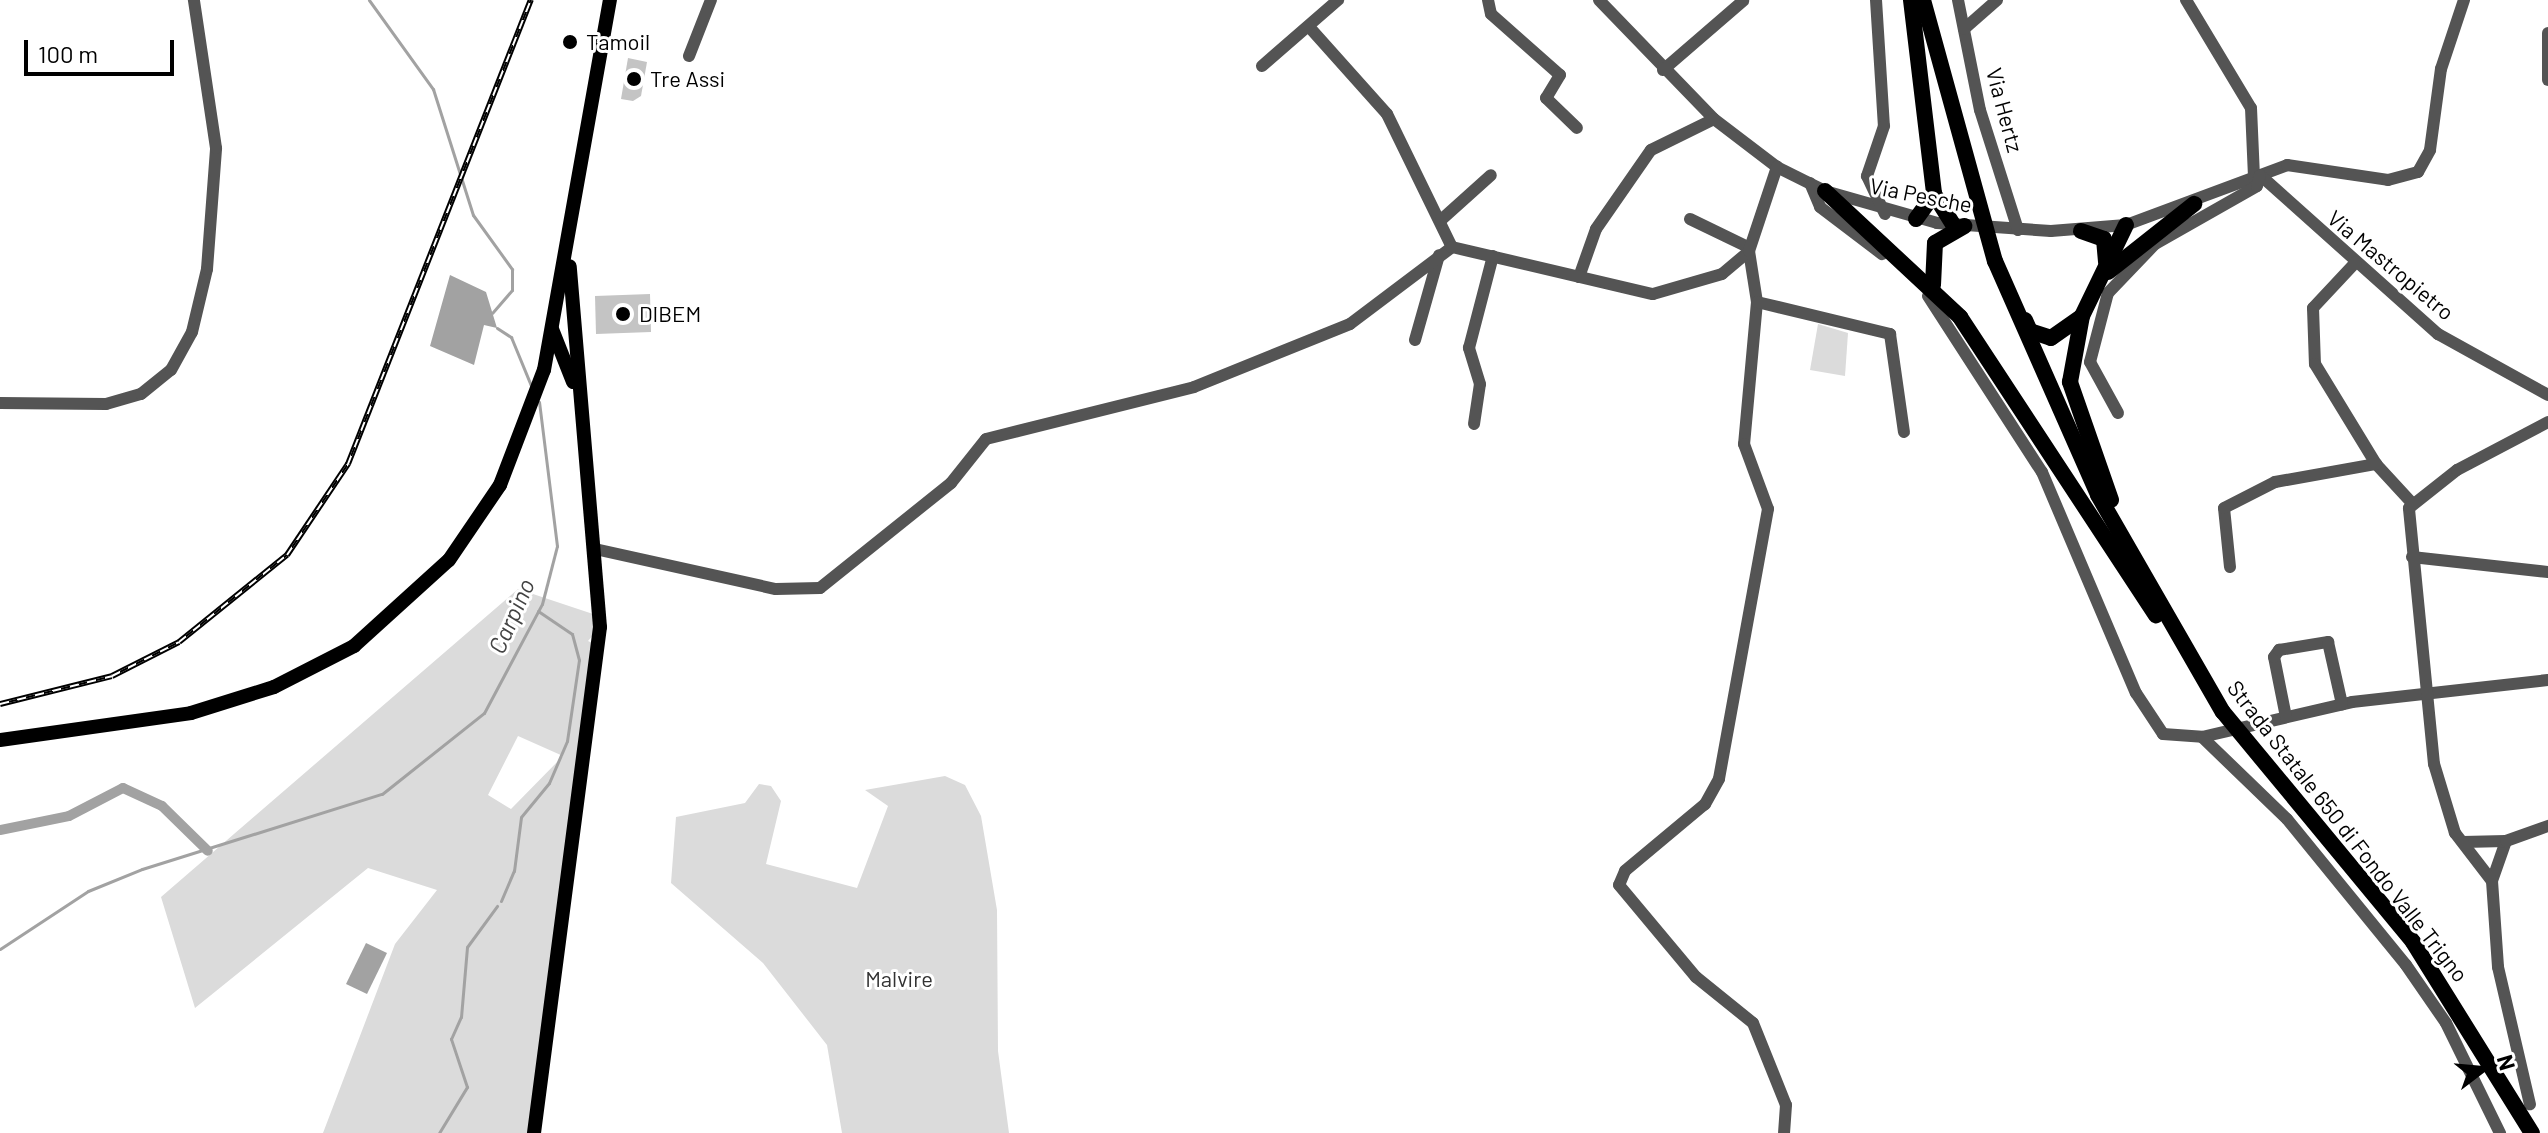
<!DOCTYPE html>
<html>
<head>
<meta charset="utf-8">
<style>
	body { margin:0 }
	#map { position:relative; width:2548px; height:1133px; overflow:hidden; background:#fff; font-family:Barlow,sans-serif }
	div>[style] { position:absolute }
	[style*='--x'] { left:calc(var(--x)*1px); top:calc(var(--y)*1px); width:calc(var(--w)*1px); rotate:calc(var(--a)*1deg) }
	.green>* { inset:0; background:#dbdbdb }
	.water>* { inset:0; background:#a2a2a2 }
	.stream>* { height:3px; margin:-1.5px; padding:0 1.5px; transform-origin:1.5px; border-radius:1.5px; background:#a2a2a2 }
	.canal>* { height:10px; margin:-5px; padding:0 5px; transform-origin:5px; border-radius:5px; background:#a2a2a2 }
	.building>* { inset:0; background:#c4c4c4 }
	.minor>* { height:12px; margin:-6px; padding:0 6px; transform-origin:6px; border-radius:6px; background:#545454 }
	.major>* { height:14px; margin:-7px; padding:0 7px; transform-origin:7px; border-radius:7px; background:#000 }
	.highway>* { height:16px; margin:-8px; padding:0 8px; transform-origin:8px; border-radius:8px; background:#000 }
	.rail>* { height:6px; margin-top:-3px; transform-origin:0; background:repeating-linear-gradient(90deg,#fff 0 9px,#000 0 18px); box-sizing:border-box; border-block:2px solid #000 }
	.dots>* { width:22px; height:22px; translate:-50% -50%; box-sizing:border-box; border:4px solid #fff; border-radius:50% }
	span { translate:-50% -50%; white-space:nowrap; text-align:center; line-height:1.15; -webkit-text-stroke:6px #fff; paint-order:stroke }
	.poi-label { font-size:22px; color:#000 }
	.left { translate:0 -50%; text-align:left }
	.street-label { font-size:22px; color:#000 }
	.park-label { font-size:22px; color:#323232 }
	.water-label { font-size:24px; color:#434343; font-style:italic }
	.north { position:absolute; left:2444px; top:1029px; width:80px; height:80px; -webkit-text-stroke:6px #fff; paint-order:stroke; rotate:74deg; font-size:22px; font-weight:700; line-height:32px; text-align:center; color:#000 }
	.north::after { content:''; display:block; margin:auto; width:28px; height:36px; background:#000; clip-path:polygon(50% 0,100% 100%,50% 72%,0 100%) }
	.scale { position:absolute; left:24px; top:40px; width:150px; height:36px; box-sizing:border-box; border:4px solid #000; border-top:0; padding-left:10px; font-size:24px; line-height:28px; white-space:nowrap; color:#000; -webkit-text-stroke:6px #fff; paint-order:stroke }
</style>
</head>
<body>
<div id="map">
	<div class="green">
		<div style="clip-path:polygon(1818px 324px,1848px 333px,1845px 376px,1810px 370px)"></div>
		<div style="clip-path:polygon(evenodd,518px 589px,599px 616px,600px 627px,588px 641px,599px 646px,532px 1133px,323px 1133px,395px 944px,437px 890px,368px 868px,195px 1008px,161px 897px,518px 589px,518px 736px,563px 756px,511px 809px,488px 795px,518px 736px)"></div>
		<div style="clip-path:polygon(945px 776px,965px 785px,981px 816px,997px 910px,998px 1051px,1009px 1133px,842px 1133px,827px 1045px,763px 963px,671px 883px,676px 817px,745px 803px,759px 784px,771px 786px,781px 801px,766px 864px,857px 888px,888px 806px,865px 790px)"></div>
	</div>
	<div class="water">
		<div style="clip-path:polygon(450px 275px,486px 292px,497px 328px,484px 325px,474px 365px,430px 346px)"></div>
		<div style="clip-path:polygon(366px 943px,387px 953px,367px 994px,346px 984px)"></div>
	</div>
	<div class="stream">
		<div style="--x:369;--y:0;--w:110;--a:54.3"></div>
		<div style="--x:433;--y:89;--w:132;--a:72.4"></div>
		<div style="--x:473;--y:215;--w:67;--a:54.2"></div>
		<div style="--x:512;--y:269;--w:21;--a:90"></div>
		<div style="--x:512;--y:290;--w:30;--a:131"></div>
		<div style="--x:497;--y:328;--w:17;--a:33"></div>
		<div style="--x:511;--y:337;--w:55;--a:67.6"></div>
		<div style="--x:501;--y:901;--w:33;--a:-67"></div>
		<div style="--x:514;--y:871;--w:54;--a:-82.6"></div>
		<div style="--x:521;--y:817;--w:44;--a:-50.5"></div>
		<div style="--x:549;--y:783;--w:46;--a:-66.8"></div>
		<div style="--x:567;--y:741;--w:82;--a:-81.6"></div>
		<div style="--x:579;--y:660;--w:27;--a:-105"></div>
		<div style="--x:572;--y:634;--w:41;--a:-145.9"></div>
		<div style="--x:0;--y:949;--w:105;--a:-33.4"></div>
		<div style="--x:88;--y:891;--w:58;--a:-22.2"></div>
		<div style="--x:142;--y:869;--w:251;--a:-17.4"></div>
		<div style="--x:382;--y:794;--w:130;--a:-38.5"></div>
		<div style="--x:484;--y:713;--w:123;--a:-62"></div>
		<div style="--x:542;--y:604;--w:60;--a:-75.5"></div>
		<div style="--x:557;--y:546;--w:145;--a:-97.1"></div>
		<div style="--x:439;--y:1133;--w:54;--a:-58.7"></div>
		<div style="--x:467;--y:1087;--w:51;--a:-108.4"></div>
		<div style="--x:451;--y:1039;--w:24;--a:-66"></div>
		<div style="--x:461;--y:1017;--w:70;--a:-85.1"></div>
		<div style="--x:467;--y:947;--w:51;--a:-53.8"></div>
	</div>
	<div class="canal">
		<div style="--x:0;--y:830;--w:70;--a:-11.5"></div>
		<div style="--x:69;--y:816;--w:61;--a:-27.4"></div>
		<div style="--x:123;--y:788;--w:43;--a:24.8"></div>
		<div style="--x:162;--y:806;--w:64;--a:44.4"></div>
	</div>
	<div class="building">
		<div style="clip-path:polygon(628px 58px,647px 62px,641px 96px,633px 101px,621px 99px)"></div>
		<div style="clip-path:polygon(650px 294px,651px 332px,596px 334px,595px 296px)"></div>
	</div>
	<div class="minor">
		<div style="--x:1488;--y:0;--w:14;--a:78"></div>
		<div style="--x:1491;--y:14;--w:92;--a:41.5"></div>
		<div style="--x:1560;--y:75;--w:27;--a:121"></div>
		<div style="--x:1546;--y:98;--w:43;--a:44.1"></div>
		<div style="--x:1599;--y:0;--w:165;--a:46"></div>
		<div style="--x:1714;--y:119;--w:79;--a:37.3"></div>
		<div style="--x:1777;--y:167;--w:54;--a:26.6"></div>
		<div style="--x:1825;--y:191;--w:116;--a:15.9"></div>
		<div style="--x:1937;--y:223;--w:114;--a:4"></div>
		<div style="--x:2051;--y:231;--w:75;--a:-4.6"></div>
		<div style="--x:2126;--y:225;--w:172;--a:-20.4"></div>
		<div style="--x:2287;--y:165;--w:102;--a:8.4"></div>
		<div style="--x:2388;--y:180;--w:31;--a:-15"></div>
		<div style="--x:2418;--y:172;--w:25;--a:-61"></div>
		<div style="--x:2430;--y:150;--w:82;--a:-82.3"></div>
		<div style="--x:2441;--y:69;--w:73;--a:-71.6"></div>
		<div style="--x:1876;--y:0;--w:126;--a:86.4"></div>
		<div style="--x:1884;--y:126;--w:53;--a:108.8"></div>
		<div style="--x:1867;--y:176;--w:42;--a:64.7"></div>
		<div style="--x:1958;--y:0;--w:112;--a:78.7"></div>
		<div style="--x:1980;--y:110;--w:126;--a:72.4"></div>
		<div style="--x:2186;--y:0;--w:126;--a:59"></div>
		<div style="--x:2251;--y:108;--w:70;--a:87.5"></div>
		<div style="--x:1311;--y:29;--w:114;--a:48.2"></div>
		<div style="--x:1387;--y:114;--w:148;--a:64"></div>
		<div style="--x:1964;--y:29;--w:44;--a:-41.3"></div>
		<div style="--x:2548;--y:33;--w:47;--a:90"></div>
		<div style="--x:689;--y:56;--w:60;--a:-68.6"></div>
		<div style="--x:1262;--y:66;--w:101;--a:-41"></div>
		<div style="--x:1663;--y:70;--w:106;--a:-40.8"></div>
		<div style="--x:2260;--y:175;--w:239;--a:41.8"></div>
		<div style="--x:2438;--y:334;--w:126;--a:29"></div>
		<div style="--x:1810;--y:183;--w:26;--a:67"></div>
		<div style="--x:1820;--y:207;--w:78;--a:37.2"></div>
		<div style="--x:1690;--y:219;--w:64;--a:25.8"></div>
		<div style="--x:1441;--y:220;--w:67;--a:-42"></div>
		<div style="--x:1749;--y:251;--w:52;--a:81.1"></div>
		<div style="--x:1757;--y:302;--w:143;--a:95.2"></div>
		<div style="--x:1744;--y:444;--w:69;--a:69.7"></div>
		<div style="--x:1768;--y:509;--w:274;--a:100.3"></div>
		<div style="--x:1719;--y:779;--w:29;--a:119"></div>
		<div style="--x:1705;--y:804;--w:104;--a:140.1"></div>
		<div style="--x:1625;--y:871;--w:15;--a:113"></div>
		<div style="--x:1619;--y:885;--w:120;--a:50.1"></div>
		<div style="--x:1696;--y:977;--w:73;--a:38.9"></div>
		<div style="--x:1753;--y:1023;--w:88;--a:68.1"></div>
		<div style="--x:1786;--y:1105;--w:28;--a:94"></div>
		<div style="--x:2356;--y:262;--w:63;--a:133.1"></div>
		<div style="--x:2313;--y:308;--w:56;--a:88"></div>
		<div style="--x:2315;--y:364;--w:117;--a:58.6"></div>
		<div style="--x:2376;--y:464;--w:50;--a:47.4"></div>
		<div style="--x:1579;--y:277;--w:51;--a:-70.5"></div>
		<div style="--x:1596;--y:229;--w:96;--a:-55.2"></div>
		<div style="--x:1651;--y:150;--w:70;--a:-26.2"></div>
		<div style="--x:1928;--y:296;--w:210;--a:57.1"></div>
		<div style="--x:2042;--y:472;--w:240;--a:67"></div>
		<div style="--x:2136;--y:693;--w:49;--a:56.6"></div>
		<div style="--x:2163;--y:734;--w:39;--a:4"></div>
		<div style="--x:2202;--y:737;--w:154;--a:-13.1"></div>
		<div style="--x:2352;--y:702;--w:197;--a:-6.4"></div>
		<div style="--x:1757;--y:302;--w:137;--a:13.5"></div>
		<div style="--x:1890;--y:334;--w:99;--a:81.9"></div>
		<div style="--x:1415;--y:340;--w:88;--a:-74.2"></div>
		<div style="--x:0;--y:403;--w:106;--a:0.5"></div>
		<div style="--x:106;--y:404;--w:36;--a:-16"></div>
		<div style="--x:141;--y:394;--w:38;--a:-39"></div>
		<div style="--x:171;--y:370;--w:43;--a:-61.1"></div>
		<div style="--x:192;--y:332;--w:65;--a:-76.6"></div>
		<div style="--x:207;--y:269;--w:121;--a:-85.7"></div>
		<div style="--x:216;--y:148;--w:150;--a:-98.5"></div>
		<div style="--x:2118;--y:413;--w:58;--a:-118.8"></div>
		<div style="--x:2090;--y:362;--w:71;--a:-75.4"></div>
		<div style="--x:2108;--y:293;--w:68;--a:-46.2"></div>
		<div style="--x:2155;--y:244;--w:117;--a:-29.6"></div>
		<div style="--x:2257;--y:186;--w:11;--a:-75"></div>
		<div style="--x:1474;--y:424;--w:40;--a:-81.5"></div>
		<div style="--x:1480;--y:384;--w:38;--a:-107"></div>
		<div style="--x:1469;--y:348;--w:95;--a:-75.4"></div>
		<div style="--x:595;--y:549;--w:185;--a:12.5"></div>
		<div style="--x:776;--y:589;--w:44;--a:-1.3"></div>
		<div style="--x:820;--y:588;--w:168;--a:-38.7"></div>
		<div style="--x:951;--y:483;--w:56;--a:-51.5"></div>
		<div style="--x:986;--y:439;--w:214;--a:-14"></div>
		<div style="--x:1194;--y:387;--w:168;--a:-22"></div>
		<div style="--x:1350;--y:324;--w:128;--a:-37"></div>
		<div style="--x:1452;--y:247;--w:206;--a:13.2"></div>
		<div style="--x:1653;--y:294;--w:72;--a:-16.2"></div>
		<div style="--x:1722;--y:274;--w:35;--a:-40"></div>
		<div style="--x:1749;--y:251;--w:89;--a:-71.6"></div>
		<div style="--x:2412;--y:557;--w:137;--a:6.3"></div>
		<div style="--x:2230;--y:567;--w:59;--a:-95.8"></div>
		<div style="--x:2224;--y:508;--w:57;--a:-27"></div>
		<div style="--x:2275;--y:482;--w:103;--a:-10.1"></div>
		<div style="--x:2286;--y:717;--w:61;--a:-101.3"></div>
		<div style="--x:2274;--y:657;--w:9;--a:-54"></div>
		<div style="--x:2279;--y:650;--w:50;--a:-9.3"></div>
		<div style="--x:2328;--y:642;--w:64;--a:77.3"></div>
		<div style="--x:2202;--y:737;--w:118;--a:44"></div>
		<div style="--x:2287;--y:819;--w:188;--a:50.8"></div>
		<div style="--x:2406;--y:965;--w:70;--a:55.4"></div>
		<div style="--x:2446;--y:1023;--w:123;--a:63.9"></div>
		<div style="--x:2506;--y:841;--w:42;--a:109.3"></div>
		<div style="--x:2492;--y:881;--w:86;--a:86"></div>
		<div style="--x:2498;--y:967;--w:141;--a:76.9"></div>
		<div style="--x:2463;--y:842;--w:43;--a:-1.3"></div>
		<div style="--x:2506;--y:841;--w:45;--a:-19.7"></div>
		<div style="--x:2492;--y:881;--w:61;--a:-127.6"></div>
		<div style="--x:2455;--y:833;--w:72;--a:-106.9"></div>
		<div style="--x:2434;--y:764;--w:257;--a:-95.6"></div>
		<div style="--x:2409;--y:508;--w:61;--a:-38.4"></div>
		<div style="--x:2457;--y:470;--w:103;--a:-27.8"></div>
	</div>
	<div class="major">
		<div style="--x:552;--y:329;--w:57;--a:68.4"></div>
		<div style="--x:0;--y:740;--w:193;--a:-8"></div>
		<div style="--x:191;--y:713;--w:87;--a:-17.4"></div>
		<div style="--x:274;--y:687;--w:90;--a:-27.1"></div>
		<div style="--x:354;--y:646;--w:128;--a:-42.2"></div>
		<div style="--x:449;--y:560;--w:91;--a:-55.8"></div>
		<div style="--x:500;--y:485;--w:123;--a:-69.1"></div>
		<div style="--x:544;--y:370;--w:376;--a:-79.9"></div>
		<div style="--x:534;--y:1133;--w:510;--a:-82.57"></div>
		<div style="--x:600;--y:627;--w:362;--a:-94.8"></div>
	</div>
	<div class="highway">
		<div style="--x:1911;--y:0;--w:195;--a:83.2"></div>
		<div style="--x:1934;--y:194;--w:36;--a:58"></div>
		<div style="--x:1923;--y:0;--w:271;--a:74.6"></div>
		<div style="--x:1995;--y:261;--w:256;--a:66.2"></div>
		<div style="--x:2098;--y:495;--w:250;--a:60.1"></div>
		<div style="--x:2223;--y:712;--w:298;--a:50.4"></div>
		<div style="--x:2413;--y:942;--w:225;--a:58.1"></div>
		<div style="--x:1825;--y:191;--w:185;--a:43"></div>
		<div style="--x:1960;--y:317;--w:357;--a:56.7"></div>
		<div style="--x:1916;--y:219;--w:31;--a:-54"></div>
		<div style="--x:2081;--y:231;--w:24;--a:19"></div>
		<div style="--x:2104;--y:239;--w:23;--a:85"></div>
		<div style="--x:2108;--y:272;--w:110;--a:-38.3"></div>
		<div style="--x:1933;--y:285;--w:42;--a:-87.3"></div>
		<div style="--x:1935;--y:243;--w:34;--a:-30"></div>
		<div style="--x:2025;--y:320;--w:12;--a:66"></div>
		<div style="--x:2030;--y:331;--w:22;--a:18"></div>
		<div style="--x:2051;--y:338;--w:37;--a:-35"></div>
		<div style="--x:2111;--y:500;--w:125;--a:-109.2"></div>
		<div style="--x:2070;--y:382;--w:67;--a:-79.7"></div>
		<div style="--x:2082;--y:316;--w:101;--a:-64.2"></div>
	</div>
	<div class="rail">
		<div style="--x:0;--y:704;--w:115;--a:-14"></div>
		<div style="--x:112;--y:676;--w:75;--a:-26.9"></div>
		<div style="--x:179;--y:642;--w:139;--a:-38.9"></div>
		<div style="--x:287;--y:555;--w:110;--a:-56.2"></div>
		<div style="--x:348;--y:464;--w:499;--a:-68.5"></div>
	</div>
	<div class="dots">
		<div style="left:570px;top:42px;background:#000"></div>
		<div style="left:634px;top:79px;background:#000"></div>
		<div style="left:623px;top:314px;background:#000"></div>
	</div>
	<div class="poi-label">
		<span class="left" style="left:586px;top:42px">Tamoil</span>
		<span class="left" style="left:650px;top:79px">Tre Assi</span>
		<span class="left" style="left:639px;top:314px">DIBEM</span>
	</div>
	<div class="street-label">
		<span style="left:2005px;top:110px;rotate:75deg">Via Hertz</span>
		<span style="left:1921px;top:195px;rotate:11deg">Via Pesche</span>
		<span style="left:2391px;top:265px;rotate:40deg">Via Mastropietro</span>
		<span style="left:2348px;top:831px;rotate:52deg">Strada Statale 650 di Fondo Valle Trigno</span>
	</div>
	<div class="park-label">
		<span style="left:899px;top:979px">Malvire</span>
	</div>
	<div class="water-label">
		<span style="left:511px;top:616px;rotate:-66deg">Carpino</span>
	</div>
	<div class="north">N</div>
	<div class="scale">100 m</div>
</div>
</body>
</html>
